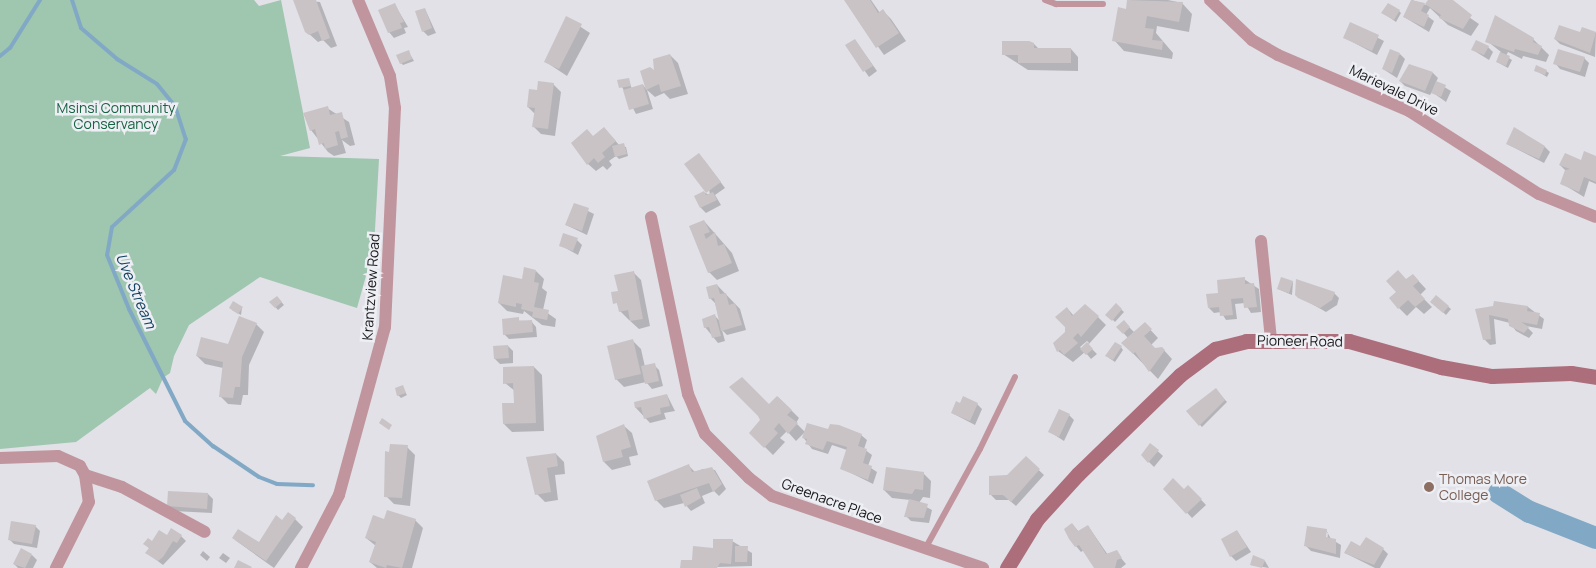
<!DOCTYPE html>
<html>
<head>
<meta charset="utf-8">
<style>
	body { margin:0 }
	#map { position:relative; width:1596px; height:568px; overflow:hidden; background:#e1e1e7; font-family:Manrope,sans-serif }
	div>[style] { position:absolute }
	[style*='--x'] { left:calc(var(--x)*1px); top:calc(var(--y)*1px); width:calc(var(--w)*1px); rotate:calc(var(--a)*1deg) }
	.green>* { inset:0; background:#9fc6af }
	.shadow>* { inset:0; background:#0003 }
	.stream>* { height:4px; margin:-2px; padding:0 2px; transform-origin:2px; border-radius:2px; background:#81a9c6 }
	.river>* { height:22px; margin:-11px; padding:0 11px; transform-origin:11px; border-radius:11px; background:#81a9c6 }
	.building>* { inset:0; background:#c9c3c5 }
	.service>* { height:6px; margin:-3px; padding:0 3px; transform-origin:3px; border-radius:3px; background:#c1959d }
	.minor>* { height:12px; margin:-6px; padding:0 6px; transform-origin:6px; border-radius:6px; background:#c1959d }
	.secondary>* { height:15px; margin:-7.5px; padding:0 7.5px; transform-origin:7.5px; border-radius:7.5px; background:#ad6e7c }
	.dots>* { width:14px; height:14px; translate:-50% -50%; box-sizing:border-box; border:2px solid #eeeff4; border-radius:50% }
	span { translate:-50% -50%; white-space:nowrap; text-align:center; line-height:1.15; -webkit-text-stroke:5px #eeeff4; paint-order:stroke }
	.street-label { font-size:14px; color:#18181a }
	.park-label { font-size:14px; color:#166241 }
	.education-label { font-size:14px; color:#785e54 }
	.left { translate:0 -50%; text-align:left }
	.water-label { font-size:15px; color:#124361; font-style:italic }
</style>
</head>
<body>
<div id="map">
	<div class="green">
		<div style="clip-path:polygon(0 0,254px 0,259px 6px,281px 0,310px 148px,280px 156px,379px 159px,374px 247px,357px 308px,260px 277px,189px 325px,174px 356px,170px 373px,163px 378px,156px 394px,150px 388px,76px 442px,0 449px)"></div>
	</div>
	<div class="shadow">
		<div style="clip-path:polygon(298px 0,320px 2px,337px 46px,331px 48px,323px 40px,318px 42px,307px 32px)"></div>
		<div style="clip-path:polygon(845px 0,871px 0,880px 13px,883px 11px,891px 19px,906px 41px,884px 55px)"></div>
		<div style="clip-path:polygon(1130px 0,1168px 0,1182px 3px,1192px 14px,1189px 32px,1157px 26px,1156px 33px,1173px 53px,1172px 59px,1124px 51px,1114px 40px)"></div>
		<div style="clip-path:polygon(1412px 0,1426px 5px,1429px 0,1444px 0,1479px 24px,1471px 36px,1448px 25px,1430px 8px,1426px 15px,1434px 21px,1429px 32px,1404px 17px)"></div>
		<div style="clip-path:polygon(395px 5px,408px 27px,404px 28px,406px 33px,394px 38px,389px 32px)"></div>
		<div style="clip-path:polygon(425px 9px,436px 33px,428px 36px,423px 31px)"></div>
		<div style="clip-path:polygon(1399px 11px,1401px 13px,1396px 22px,1383px 13px)"></div>
		<div style="clip-path:polygon(567px 18px,590px 33px,567px 76px,546px 62px)"></div>
		<div style="clip-path:polygon(1351px 24px,1384px 41px,1377px 55px,1345px 38px)"></div>
		<div style="clip-path:polygon(1582px 28px,1596px 33px,1595px 57px,1560px 44px,1555px 39px,1580px 34px)"></div>
		<div style="clip-path:polygon(1533px 39px,1549px 55px,1546px 62px,1523px 56px,1522px 59px,1508px 52px,1506px 56px,1512px 60px,1508px 68px,1497px 62px,1501px 52px,1487px 41px)"></div>
		<div style="clip-path:polygon(855px 40px,877px 71px,869px 77px,847px 45px)"></div>
		<div style="clip-path:polygon(1034px 44px,1039px 49px,1071px 49px,1078px 57px,1078px 71px,1028px 70px,1003px 54px)"></div>
		<div style="clip-path:polygon(1488px 47px,1493px 52px,1489px 60px,1473px 50px)"></div>
		<div style="clip-path:polygon(408px 51px,414px 61px,403px 65px,401px 63px)"></div>
		<div style="clip-path:polygon(1400px 54px,1405px 59px,1397px 78px,1383px 69px)"></div>
		<div style="clip-path:polygon(670px 55px,678px 63px,688px 94px,670px 99px,664px 93px,655px 97px,647px 90px,653px 109px,636px 114px,619px 81px,628px 79px,632px 89px,643px 85px,647px 90px,641px 72px,655px 72px)"></div>
		<div style="clip-path:polygon(1584px 58px,1589px 63px,1585px 77px,1560px 69px,1555px 63px)"></div>
		<div style="clip-path:polygon(1535px 70px,1546px 71px,1549px 73px,1547px 77px)"></div>
		<div style="clip-path:polygon(1433px 73px,1438px 78px,1436px 82px,1451px 91px,1446px 102px,1432px 92px,1430px 95px,1405px 86px,1400px 81px)"></div>
		<div style="clip-path:polygon(553px 84px,561px 92px,555px 136px,541px 134px,533px 126px,535px 114px,528px 107px,538px 91px)"></div>
		<div style="clip-path:polygon(327px 108px,349px 122px,355px 145px,350px 146px,342px 140px,346px 153px,334px 156px,328px 152px,311px 130px)"></div>
		<div style="clip-path:polygon(612px 137px,620px 146px,626px 147px,628px 156px,619px 159px,616px 156px,609px 161px,612px 165px,607px 170px,603px 166px,596px 171px,588px 164px,593px 138px)"></div>
		<div style="clip-path:polygon(1507px 144px,1545px 147px,1550px 152px,1544px 163px)"></div>
		<div style="clip-path:polygon(1596px 159px,1596px 184px,1589px 181px,1584px 197px,1561px 183px,1566px 171px,1560px 165px)"></div>
		<div style="clip-path:polygon(704px 160px,725px 188px,715px 195px,721px 205px,706px 213px,701px 208px,703px 192px,710px 195px)"></div>
		<div style="clip-path:polygon(574px 204px,594px 214px,587px 235px,566px 225px)"></div>
		<div style="clip-path:polygon(704px 221px,732px 253px,739px 271px,717px 280px,709px 272px,691px 227px)"></div>
		<div style="clip-path:polygon(577px 240px,582px 245px,578px 255px,560px 245px)"></div>
		<div style="clip-path:polygon(536px 271px,544px 279px,542px 288px,547px 292px,543px 310px,556px 319px,555px 327px,542px 325px,524px 311px,523px 314px,507px 311px,499px 303px)"></div>
		<div style="clip-path:polygon(633px 272px,641px 280px,650px 326px,639px 329px,628px 319px,620px 311px,613px 293px,619px 292px)"></div>
		<div style="clip-path:polygon(1413px 275px,1426px 289px,1420px 295px,1432px 307px,1424px 314px,1416px 307px,1407px 316px,1399px 308px,1407px 281px)"></div>
		<div style="clip-path:polygon(1244px 279px,1259px 289px,1261px 312px,1251px 313px,1245px 303px,1235px 304px,1237px 319px,1226px 320px,1221px 312px,1214px 313px,1209px 308px)"></div>
		<div style="clip-path:polygon(1293px 282px,1292px 295px,1278px 289px)"></div>
		<div style="clip-path:polygon(717px 285px,740px 309px,746px 330px,727px 335px,722px 330px,725px 341px,718px 343px,705px 327px,714px 315px,720px 321px,715px 303px,710px 298px)"></div>
		<div style="clip-path:polygon(1334px 293px,1339px 298px,1337px 305px,1326px 312px,1296px 295px)"></div>
		<div style="clip-path:polygon(277px 297px,284px 305px,278px 310px,271px 302px)"></div>
		<div style="clip-path:polygon(1436px 297px,1451px 309px,1446px 315px,1432px 302px)"></div>
		<div style="clip-path:polygon(1116px 305px,1124px 312px,1115px 322px,1107px 314px)"></div>
		<div style="clip-path:polygon(1528px 307px,1544px 319px,1542px 329px,1526px 326px,1533px 333px,1529px 338px,1516px 331px,1510px 323px,1494px 319px,1496px 344px,1490px 345px,1485px 340px,1476px 310px)"></div>
		<div style="clip-path:polygon(242px 308px,241px 315px,232px 310px)"></div>
		<div style="clip-path:polygon(evenodd,1067px 308px,1074px 316px,1091px 310px,1106px 325px,1088px 345px,1097px 354px,1091px 359px,1085px 352px,1073px 362px,1058px 351px,1066px 333px,1067px 308px,1087px 341px,1089px 343px,1082px 349px,1080px 347px,1087px 341px)"></div>
		<div style="clip-path:polygon(503px 320px,531px 321px,536px 327px,537px 337px,509px 339px,504px 334px)"></div>
		<div style="clip-path:polygon(1124px 322px,1134px 332px,1145px 324px,1158px 338px,1151px 345px,1155px 349px,1162px 348px,1172px 359px,1158px 379px,1123px 343px,1128px 338px,1118px 327px)"></div>
		<div style="clip-path:polygon(256px 324px,264px 332px,249px 365px,248px 395px,243px 395px,241px 405px,228px 404px,220px 396px,223px 368px,205px 364px,197px 356px,228px 345px)"></div>
		<div style="clip-path:polygon(633px 341px,641px 349px,645px 367px,654px 365px,659px 370px,663px 386px,652px 389px,646px 382px,624px 387px,616px 379px)"></div>
		<div style="clip-path:polygon(508px 346px,513px 351px,513px 363px,500px 364px,495px 359px)"></div>
		<div style="clip-path:polygon(1121px 347px,1123px 350px,1115px 362px,1109px 358px)"></div>
		<div style="clip-path:polygon(534px 367px,542px 375px,544px 431px,512px 432px,504px 424px,515px 404px,515px 391px,505px 383px)"></div>
		<div style="clip-path:polygon(402px 387px,407px 395px,401px 398px,398px 395px)"></div>
		<div style="clip-path:polygon(1218px 392px,1227px 402px,1202px 427px,1187px 411px)"></div>
		<div style="clip-path:polygon(667px 395px,675px 411px,664px 413px,666px 419px,650px 423px,636px 408px,635px 403px)"></div>
		<div style="clip-path:polygon(778px 397px,799px 418px,796px 423px,805px 432px,796px 441px,787px 431px,780px 438px,785px 442px,773px 455px,751px 433px)"></div>
		<div style="clip-path:polygon(977px 404px,982px 409px,975px 425px,952px 413px)"></div>
		<div style="clip-path:polygon(1069px 415px,1074px 420px,1064px 441px,1050px 432px)"></div>
		<div style="clip-path:polygon(624px 426px,632px 433px,638px 455px,629px 457px,631px 465px,612px 470px,604px 462px,597px 437px)"></div>
		<div style="clip-path:polygon(829px 431px,861px 435px,867px 440px,864px 449px,872px 455px,868px 466px,877px 472px,873px 484px,841px 468px,847px 450px,832px 445px,828px 454px,812px 449px,803px 437px)"></div>
		<div style="clip-path:polygon(1151px 445px,1163px 456px,1154px 467px,1142px 455px)"></div>
		<div style="clip-path:polygon(407px 447px,415px 455px,410px 506px,394px 504px,386px 496px,390px 453px)"></div>
		<div style="clip-path:polygon(556px 454px,564px 462px,565px 474px,555px 475px,558px 500px,545px 502px,537px 494px,528px 458px)"></div>
		<div style="clip-path:polygon(1026px 458px,1044px 475px,1016px 506px,1009px 500px,996px 500px,991px 495px)"></div>
		<div style="clip-path:polygon(689px 466px,695px 472px,703px 469px,715px 470px,726px 489px,719px 496px,714px 491px,702px 496px,705px 503px,691px 511px,684px 503px,664px 508px,656px 500px)"></div>
		<div style="clip-path:polygon(923px 473px,931px 481px,930px 498px,923px 497px,919px 503px,932px 510px,929px 523px,911px 521px,906px 516px,910px 500px,892px 498px,884px 490px)"></div>
		<div style="clip-path:polygon(1188px 486px,1206px 505px,1192px 518px,1165px 489px,1184px 490px)"></div>
		<div style="clip-path:polygon(208px 494px,213px 499px,212px 513px,173px 511px,168px 506px)"></div>
		<div style="clip-path:polygon(295px 519px,303px 527px,274px 568px,235px 540px,261px 545px,283px 522px)"></div>
		<div style="clip-path:polygon(385px 520px,415px 520px,423px 528px,412px 568px,377px 568px,370px 562px,376px 546px,366px 538px)"></div>
		<div style="clip-path:polygon(1072px 524px,1079px 532px,1088px 526px,1108px 555px,1116px 552px,1126px 564px,1121px 568px,1095px 568px,1084px 550px,1081px 552px,1076px 546px)"></div>
		<div style="clip-path:polygon(35px 526px,40px 531px,37px 548px,14px 544px,9px 539px)"></div>
		<div style="clip-path:polygon(evenodd,1326px 530px,1331px 539px,1341px 545px,1340px 558px,1311px 551px,1305px 545px,1326px 530px,1325px 532px,1328px 532px,1327px 543px,1325px 543px,1325px 532px)"></div>
		<div style="clip-path:polygon(1237px 531px,1251px 552px,1236px 561px,1231px 556px)"></div>
		<div style="clip-path:polygon(181px 536px,186px 541px,163px 565px,147px 553px,150px 549px,145px 544px)"></div>
		<div style="clip-path:polygon(732px 541px,752px 553px,752px 566px,681px 568px)"></div>
		<div style="clip-path:polygon(1360px 548px,1383px 549px,1388px 554px,1380px 568px,1375px 568px,1345px 553px)"></div>
		<div style="clip-path:polygon(203px 551px,210px 557px,207px 561px,200px 555px)"></div>
		<div style="clip-path:polygon(223px 553px,230px 558px,226px 563px,219px 558px)"></div>
		<div style="clip-path:polygon(32px 555px,37px 560px,33px 568px,18px 568px,14px 564px)"></div>
		<div style="clip-path:polygon(1265px 561px,1269px 568px,1251px 565px)"></div>
	</div>
	<div class="stream">
		<div style="--x:72;--y:0;--w:29;--a:72"></div>
		<div style="--x:81;--y:28;--w:48;--a:40.7"></div>
		<div style="--x:117;--y:59;--w:47;--a:32"></div>
		<div style="--x:157;--y:84;--w:28;--a:51"></div>
		<div style="--x:175;--y:106;--w:35;--a:72"></div>
		<div style="--x:186;--y:139;--w:33;--a:111"></div>
		<div style="--x:174;--y:170;--w:84;--a:137.4"></div>
		<div style="--x:112;--y:227;--w:28;--a:100"></div>
		<div style="--x:107;--y:255;--w:58;--a:67.8"></div>
		<div style="--x:129;--y:309;--w:125;--a:63.4"></div>
		<div style="--x:185;--y:421;--w:38;--a:42"></div>
		<div style="--x:213;--y:446;--w:55;--a:34"></div>
		<div style="--x:259;--y:477;--w:19;--a:21"></div>
		<div style="--x:277;--y:484;--w:36;--a:2"></div>
		<div style="--x:0;--y:56;--w:13;--a:-39"></div>
		<div style="--x:10;--y:48;--w:57;--a:-58"></div>
	</div>
	<div class="river">
		<div style="--x:1499;--y:493;--w:36;--a:32"></div>
		<div style="--x:1530;--y:512;--w:71;--a:21.5"></div>
	</div>
	<div class="building">
		<div style="clip-path:polygon(293px 0,316px 0,330px 38px,322px 41px,318px 31px,309px 35px,305px 32px)"></div>
		<div style="clip-path:polygon(844px 0,870px 0,878px 13px,883px 9px,899px 33px,876px 48px)"></div>
		<div style="clip-path:polygon(1127px 0,1183px 2px,1179px 22px,1147px 16px,1145px 28px,1154px 29px,1152px 40px,1163px 41px,1162px 50px,1112px 41px,1118px 7px,1126px 9px)"></div>
		<div style="clip-path:polygon(1411px 0,1425px 3px,1421px 11px,1429px 15px,1424px 27px,1403px 17px)"></div>
		<div style="clip-path:polygon(1428px 0,1453px 0,1472px 15px,1463px 29px,1439px 18px,1441px 15px,1425px 4px)"></div>
		<div style="clip-path:polygon(395px 3px,404px 22px,400px 23px,402px 28px,388px 33px,378px 10px)"></div>
		<div style="clip-path:polygon(1388px 3px,1400px 10px,1394px 20px,1381px 13px)"></div>
		<div style="clip-path:polygon(425px 8px,432px 28px,422px 32px,415px 11px)"></div>
		<div style="clip-path:polygon(1495px 15px,1534px 38px,1533px 42px,1542px 46px,1538px 55px,1515px 49px,1514px 52px,1485px 42px)"></div>
		<div style="clip-path:polygon(566px 16px,582px 24px,559px 69px,544px 62px)"></div>
		<div style="clip-path:polygon(1350px 22px,1379px 35px,1372px 51px,1343px 38px)"></div>
		<div style="clip-path:polygon(1559px 25px,1580px 32px,1582px 27px,1596px 32px,1590px 53px,1554px 39px)"></div>
		<div style="clip-path:polygon(855px 39px,873px 66px,863px 72px,845px 45px)"></div>
		<div style="clip-path:polygon(1476px 40px,1489px 46px,1484px 55px,1471px 50px)"></div>
		<div style="clip-path:polygon(1002px 41px,1029px 41px,1034px 43px,1034px 48px,1071px 48px,1071px 63px,1018px 63px,1018px 55px,1002px 55px)"></div>
		<div style="clip-path:polygon(1390px 49px,1400px 53px,1392px 73px,1382px 69px)"></div>
		<div style="clip-path:polygon(1558px 49px,1585px 57px,1580px 72px,1553px 64px)"></div>
		<div style="clip-path:polygon(409px 50px,412px 59px,400px 64px,396px 55px)"></div>
		<div style="clip-path:polygon(1500px 52px,1510px 56px,1506px 66px,1496px 62px)"></div>
		<div style="clip-path:polygon(670px 54px,681px 86px,661px 92px,659px 84px,646px 90px,640px 71px,650px 67px,654px 70px,653px 59px)"></div>
		<div style="clip-path:polygon(1409px 64px,1433px 72px,1425px 91px,1399px 81px)"></div>
		<div style="clip-path:polygon(1536px 65px,1547px 70px,1545px 75px,1534px 71px)"></div>
		<div style="clip-path:polygon(629px 78px,631px 86px,619px 88px,617px 80px)"></div>
		<div style="clip-path:polygon(538px 81px,554px 83px,548px 129px,532px 127px,535px 108px,527px 107px,529px 89px,537px 90px)"></div>
		<div style="clip-path:polygon(1436px 81px,1446px 85px,1441px 97px,1431px 93px)"></div>
		<div style="clip-path:polygon(643px 84px,649px 104px,629px 110px,623px 90px)"></div>
		<div style="clip-path:polygon(328px 106px,330px 115px,342px 112px,348px 137px,341px 139px,339px 131px,335px 132px,338px 145px,325px 149px,324px 143px,319px 145px,315px 129px,310px 131px,303px 113px)"></div>
		<div style="clip-path:polygon(604px 127px,616px 141px,602px 153px,605px 157px,598px 163px,594px 158px,587px 165px,571px 143px,587px 129px,593px 136px)"></div>
		<div style="clip-path:polygon(1514px 127px,1545px 146px,1539px 159px,1506px 144px)"></div>
		<div style="clip-path:polygon(624px 143px,627px 154px,615px 157px,612px 146px)"></div>
		<div style="clip-path:polygon(1584px 151px,1596px 156px,1596px 182px,1584px 177px,1579px 192px,1560px 184px,1565px 170px,1570px 169px,1559px 165px,1565px 153px,1581px 160px)"></div>
		<div style="clip-path:polygon(699px 153px,721px 182px,706px 193px,684px 164px)"></div>
		<div style="clip-path:polygon(704px 191px,706px 195px,713px 192px,717px 200px,700px 208px,694px 196px)"></div>
		<div style="clip-path:polygon(574px 203px,589px 208px,582px 231px,565px 225px)"></div>
		<div style="clip-path:polygon(704px 220px,710px 232px,704px 234px,706px 239px,715px 232px,718px 246px,724px 244px,732px 263px,708px 273px,689px 226px)"></div>
		<div style="clip-path:polygon(563px 233px,578px 238px,573px 251px,559px 246px)"></div>
		<div style="clip-path:polygon(524px 267px,536px 270px,534px 282px,539px 283px,534px 307px,549px 310px,547px 320px,532px 317px,533px 312px,521px 309px,522px 304px,516px 303px,516px 307px,498px 303px,503px 275px,522px 279px)"></div>
		<div style="clip-path:polygon(1398px 270px,1406px 279px,1413px 274px,1419px 281px,1413px 286px,1425px 299px,1415px 307px,1408px 300px,1398px 309px,1389px 298px,1396px 292px,1386px 281px)"></div>
		<div style="clip-path:polygon(634px 271px,643px 319px,630px 321px,628px 310px,619px 312px,617px 303px,613px 304px,611px 292px,618px 291px,614px 275px)"></div>
		<div style="clip-path:polygon(1245px 277px,1245px 284px,1254px 283px,1257px 307px,1244px 308px,1243px 298px,1231px 299px,1233px 315px,1220px 316px,1219px 307px,1208px 308px,1206px 294px,1218px 293px,1217px 280px)"></div>
		<div style="clip-path:polygon(1281px 277px,1293px 281px,1289px 293px,1277px 289px)"></div>
		<div style="clip-path:polygon(1296px 279px,1335px 292px,1332px 300px,1320px 308px,1298px 298px,1295px 295px)"></div>
		<div style="clip-path:polygon(717px 284px,720px 294px,726px 293px,729px 305px,735px 303px,742px 325px,721px 331px,714px 298px,709px 299px,706px 287px)"></div>
		<div style="clip-path:polygon(1436px 295px,1449px 306px,1443px 313px,1430px 302px)"></div>
		<div style="clip-path:polygon(277px 296px,282px 302px,275px 308px,269px 302px)"></div>
		<div style="clip-path:polygon(233px 301px,243px 307px,238px 314px,229px 308px)"></div>
		<div style="clip-path:polygon(1494px 301px,1528px 306px,1527px 311px,1540px 313px,1537px 325px,1521px 322px,1529px 327px,1524px 333px,1509px 326px,1508px 319px,1489px 315px,1491px 339px,1483px 340px,1475px 309px,1493px 306px)"></div>
		<div style="clip-path:polygon(1116px 303px,1122px 309px,1112px 321px,1105px 315px)"></div>
		<div style="clip-path:polygon(1085px 304px,1099px 316px,1081px 337px,1078px 333px,1073px 338px,1078px 343px,1064px 355px,1060px 350px,1057px 352px,1053px 343px,1065px 332px,1065px 327px,1055px 317px,1067px 307px,1072px 316px)"></div>
		<div style="clip-path:polygon(715px 314px,721px 336px,712px 338px,709px 327px,704px 328px,702px 319px)"></div>
		<div style="clip-path:polygon(239px 316px,257px 323px,242px 357px,240px 387px,235px 387px,233px 398px,219px 397px,223px 362px,196px 356px,201px 337px,228px 344px)"></div>
		<div style="clip-path:polygon(519px 317px,519px 321px,532px 320px,533px 332px,503px 335px,502px 319px)"></div>
		<div style="clip-path:polygon(1124px 320px,1130px 327px,1123px 334px,1116px 327px)"></div>
		<div style="clip-path:polygon(1145px 322px,1152px 329px,1144px 336px,1155px 348px,1162px 347px,1165px 350px,1149px 372px,1135px 352px,1133px 354px,1121px 343px)"></div>
		<div style="clip-path:polygon(633px 339px,641px 374px,615px 380px,607px 346px)"></div>
		<div style="clip-path:polygon(1087px 342px,1093px 349px,1086px 355px,1080px 349px)"></div>
		<div style="clip-path:polygon(1115px 342px,1122px 346px,1113px 360px,1105px 356px)"></div>
		<div style="clip-path:polygon(508px 345px,509px 358px,494px 359px,493px 346px)"></div>
		<div style="clip-path:polygon(655px 363px,659px 381px,645px 384px,641px 366px)"></div>
		<div style="clip-path:polygon(534px 366px,536px 423px,503px 424px,502px 403px,514px 403px,513px 383px,503px 384px,503px 367px)"></div>
		<div style="clip-path:polygon(742px 377px,769px 404px,777px 396px,792px 410px,787px 415px,798px 423px,788px 434px,779px 423px,774px 429px,778px 433px,764px 448px,749px 433px,760px 420px,758px 416px,729px 387px)"></div>
		<div style="clip-path:polygon(403px 385px,406px 393px,397px 396px,395px 388px)"></div>
		<div style="clip-path:polygon(1216px 388px,1225px 400px,1199px 426px,1186px 411px)"></div>
		<div style="clip-path:polygon(667px 394px,670px 406px,660px 408px,661px 414px,644px 419px,641px 407px,635px 408px,634px 402px)"></div>
		<div style="clip-path:polygon(963px 396px,978px 403px,970px 421px,951px 413px,956px 401px,960px 403px)"></div>
		<div style="clip-path:polygon(1059px 409px,1070px 414px,1059px 437px,1048px 432px)"></div>
		<div style="clip-path:polygon(382px 418px,392px 425px,389px 430px,379px 423px)"></div>
		<div style="clip-path:polygon(807px 423px,828px 429px,830px 424px,839px 425px,862px 434px,858px 446px,867px 449px,863px 463px,872px 466px,868px 480px,840px 469px,847px 447px,827px 441px,823px 450px,805px 444px,807px 439px,802px 438px)"></div>
		<div style="clip-path:polygon(624px 424px,631px 447px,621px 450px,623px 457px,603px 462px,596px 436px)"></div>
		<div style="clip-path:polygon(1150px 443px,1159px 450px,1148px 463px,1141px 455px)"></div>
		<div style="clip-path:polygon(390px 444px,408px 445px,402px 498px,384px 497px,385px 451px,389px 452px)"></div>
		<div style="clip-path:polygon(556px 453px,558px 466px,547px 468px,551px 492px,535px 495px,526px 457px)"></div>
		<div style="clip-path:polygon(1026px 456px,1040px 469px,1011px 502px,1003px 495px,989px 495px,989px 476px,1007px 475px)"></div>
		<div style="clip-path:polygon(689px 464px,692px 472px,712px 467px,722px 484px,713px 492px,709px 483px,655px 501px,647px 481px)"></div>
		<div style="clip-path:polygon(886px 467px,924px 472px,923px 490px,915px 489px,912px 494px,883px 490px)"></div>
		<div style="clip-path:polygon(1173px 478px,1184px 489px,1188px 485px,1202px 499px,1186px 514px,1163px 489px)"></div>
		<div style="clip-path:polygon(697px 488px,701px 498px,685px 507px,680px 495px)"></div>
		<div style="clip-path:polygon(168px 491px,208px 493px,207px 509px,167px 506px)"></div>
		<div style="clip-path:polygon(909px 499px,928px 504px,924px 518px,904px 517px)"></div>
		<div style="clip-path:polygon(387px 510px,416px 519px,402px 568px,387px 565px,386px 568px,369px 562px,376px 542px,365px 538px,373px 515px,384px 519px)"></div>
		<div style="clip-path:polygon(288px 512px,296px 518px,266px 561px,232px 538px,238px 529px,259px 542px,276px 515px,282px 520px)"></div>
		<div style="clip-path:polygon(11px 521px,36px 525px,32px 544px,8px 540px)"></div>
		<div style="clip-path:polygon(1072px 523px,1078px 531px,1088px 525px,1106px 554px,1117px 550px,1122px 558px,1117px 560px,1115px 568px,1094px 568px,1079px 545px,1075px 547px,1069px 539px,1064px 529px)"></div>
		<div style="clip-path:polygon(1307px 526px,1327px 529px,1326px 537px,1336px 539px,1336px 554px,1304px 546px)"></div>
		<div style="clip-path:polygon(171px 528px,182px 535px,177px 543px,173px 541px,163px 557px,158px 561px,145px 553px,149px 548px,143px 544px,148px 538px,152px 541px,159px 530px,167px 535px)"></div>
		<div style="clip-path:polygon(1237px 530px,1247px 547px,1230px 557px,1221px 539px)"></div>
		<div style="clip-path:polygon(1366px 537px,1384px 548px,1374px 565px,1344px 553px,1351px 541px,1360px 546px)"></div>
		<div style="clip-path:polygon(713px 539px,733px 539px,731px 564px,720px 563px,717px 568px,680px 568px,681px 560px,692px 560px,693px 546px,713px 548px)"></div>
		<div style="clip-path:polygon(735px 546px,748px 546px,747px 562px,735px 562px)"></div>
		<div style="clip-path:polygon(21px 548px,32px 554px,25px 568px,13px 564px)"></div>
		<div style="clip-path:polygon(1253px 555px,1265px 560px,1262px 568px,1250px 565px)"></div>
		<div style="clip-path:polygon(238px 560px,252px 567px,251px 568px,234px 568px)"></div>
	</div>
	<div class="service">
		<div style="--x:1045;--y:0;--w:12;--a:20"></div>
		<div style="--x:1056;--y:4;--w:47;--a:0"></div>
		<div style="--x:925;--y:549;--w:114;--a:-61.2"></div>
		<div style="--x:980;--y:449;--w:80;--a:-64.1"></div>
	</div>
	<div class="minor">
		<div style="--x:1210;--y:0;--w:58;--a:43.6"></div>
		<div style="--x:1252;--y:40;--w:30;--a:30"></div>
		<div style="--x:1278;--y:55;--w:142;--a:23.1"></div>
		<div style="--x:1409;--y:111;--w:154;--a:32.6"></div>
		<div style="--x:1539;--y:194;--w:61;--a:22"></div>
		<div style="--x:651;--y:217;--w:181;--a:78.2"></div>
		<div style="--x:688;--y:394;--w:43;--a:67"></div>
		<div style="--x:705;--y:434;--w:62;--a:45"></div>
		<div style="--x:749;--y:478;--w:29;--a:38"></div>
		<div style="--x:772;--y:496;--w:223;--a:18.8"></div>
		<div style="--x:1261;--y:241;--w:99;--a:84.2"></div>
		<div style="--x:0;--y:458;--w:58;--a:-2"></div>
		<div style="--x:58;--y:456;--w:24;--a:24"></div>
		<div style="--x:80;--y:466;--w:10;--a:61"></div>
		<div style="--x:85;--y:475;--w:27;--a:82"></div>
		<div style="--x:89;--y:502;--w:74;--a:116.6"></div>
		<div style="--x:85;--y:475;--w:39;--a:18"></div>
		<div style="--x:122;--y:487;--w:94;--a:28.5"></div>
		<div style="--x:301;--y:568;--w:82;--a:-62.5"></div>
		<div style="--x:339;--y:495;--w:174;--a:-74.7"></div>
		<div style="--x:385;--y:327;--w:219;--a:-87.4"></div>
		<div style="--x:395;--y:108;--w:32;--a:-99"></div>
		<div style="--x:390;--y:76;--w:82;--a:-112.8"></div>
	</div>
	<div class="secondary">
		<div style="--x:1007;--y:568;--w:57;--a:-58.5"></div>
		<div style="--x:1037;--y:519;--w:61;--a:-47.7"></div>
		<div style="--x:1078;--y:474;--w:142;--a:-44.1"></div>
		<div style="--x:1180;--y:375;--w:44;--a:-36.6"></div>
		<div style="--x:1215;--y:349;--w:32;--a:-14"></div>
		<div style="--x:1246;--y:341;--w:103;--a:0"></div>
		<div style="--x:1349;--y:341;--w:96;--a:15.8"></div>
		<div style="--x:1441;--y:367;--w:52;--a:10"></div>
		<div style="--x:1492;--y:376;--w:79;--a:-2.2"></div>
		<div style="--x:1571;--y:373;--w:25;--a:9"></div>
	</div>
	<div class="dots">
		<div style="left:1429px;top:487px;background:#8d6e63"></div>
	</div>
	<div class="street-label">
		<span style="left:1394px;top:90px;rotate:26deg">Marievale Drive</span>
		<span style="left:371px;top:287px;rotate:-86deg">Krantzview Road</span>
		<span style="left:1300px;top:341px;rotate:1deg">Pioneer Road</span>
		<span style="left:832px;top:501px;rotate:20deg">Greenacre Place</span>
	</div>
	<div class="park-label">
		<span style="left:116px;top:116px">Msinsi Community<br>Conservancy</span>
	</div>
	<div class="education-label">
		<span class="left" style="left:1439px;top:487px">Thomas More<br>College</span>
	</div>
	<div class="water-label">
		<span style="left:136px;top:291px;rotate:67deg">Uve Stream</span>
	</div>
</div>
</body>
</html>
